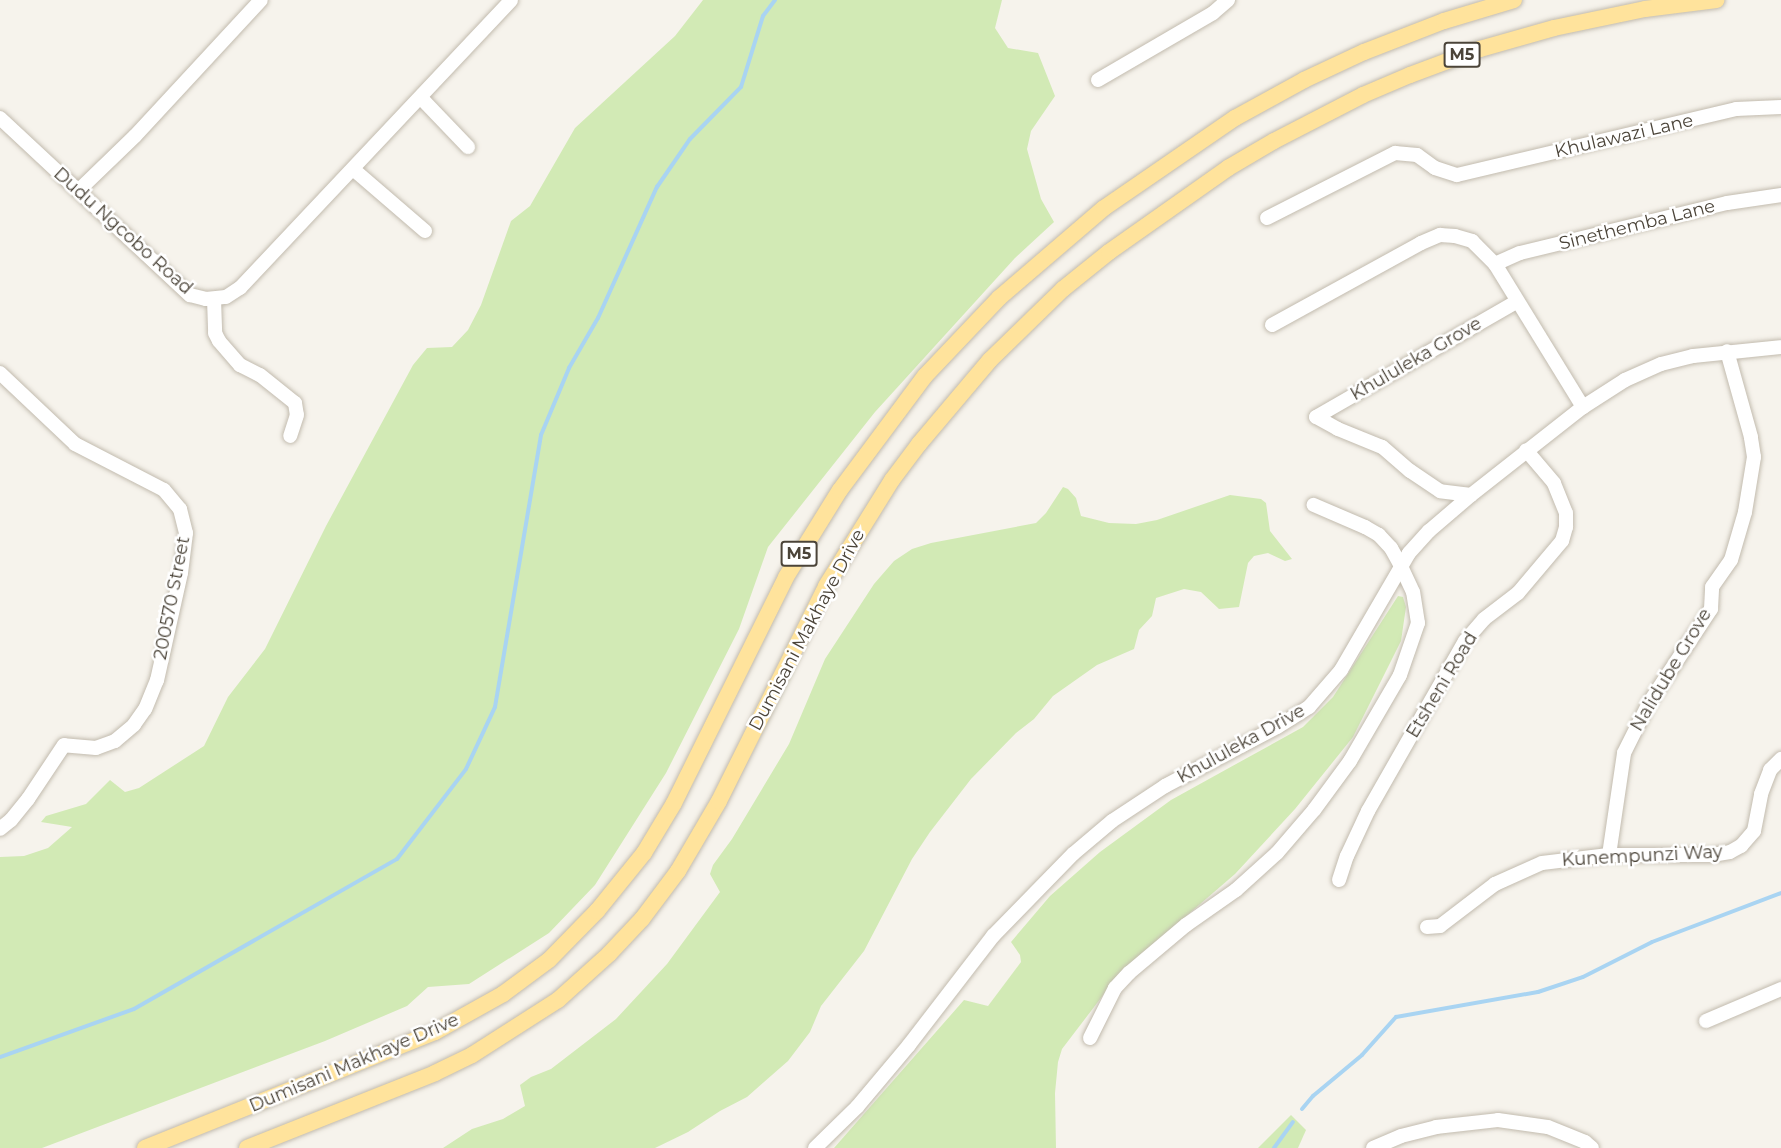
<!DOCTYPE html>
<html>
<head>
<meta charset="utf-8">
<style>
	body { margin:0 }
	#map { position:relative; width:1781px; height:1148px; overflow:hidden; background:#f6f3ec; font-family:Montserrat,sans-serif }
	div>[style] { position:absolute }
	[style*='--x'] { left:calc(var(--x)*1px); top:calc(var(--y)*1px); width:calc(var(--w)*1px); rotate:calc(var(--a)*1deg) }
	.green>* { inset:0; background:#d2eab5 }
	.stream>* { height:4px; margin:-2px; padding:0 2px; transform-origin:2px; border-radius:2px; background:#a9d4f2 }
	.roads { filter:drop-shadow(0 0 2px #c2bbae) drop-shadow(0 0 2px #c2bbae) }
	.minor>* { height:14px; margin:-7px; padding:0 7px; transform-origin:7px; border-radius:7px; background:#fff }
	.major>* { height:16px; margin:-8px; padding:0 8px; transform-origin:8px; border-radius:8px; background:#ffe39c }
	span { translate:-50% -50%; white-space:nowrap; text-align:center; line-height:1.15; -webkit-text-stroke:5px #fff; paint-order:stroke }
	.shield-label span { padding:2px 4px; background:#fff; border:2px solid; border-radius:4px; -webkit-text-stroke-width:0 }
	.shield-label { font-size:16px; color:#4b4439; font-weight:700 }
	.street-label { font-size:18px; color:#4b4439 }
</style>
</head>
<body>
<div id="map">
	<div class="green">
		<div style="clip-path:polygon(703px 0,1002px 0,995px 28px,1008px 48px,1038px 53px,1055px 96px,1031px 131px,1027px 149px,1041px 199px,1054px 222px,1015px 258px,875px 412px,768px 547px,739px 629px,666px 773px,595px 885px,549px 933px,469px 984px,428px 987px,407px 1006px,325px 1041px,42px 1148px,0 1148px,0 857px,24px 856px,48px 848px,72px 827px,41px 822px,46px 816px,86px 804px,110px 780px,125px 792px,139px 788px,204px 746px,228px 697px,265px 649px,326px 526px,413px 365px,427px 348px,452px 347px,468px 330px,481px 305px,511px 221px,530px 206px,575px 128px,675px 36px)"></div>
		<div style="clip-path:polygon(1063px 487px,1068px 489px,1076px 498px,1081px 516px,1109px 523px,1136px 524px,1157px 520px,1230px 495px,1261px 499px,1266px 503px,1270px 531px,1292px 559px,1285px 561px,1268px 553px,1254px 556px,1248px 563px,1239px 607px,1219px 609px,1201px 592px,1184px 589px,1156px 598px,1152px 616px,1139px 630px,1134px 649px,1097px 665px,1053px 696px,1034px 719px,1016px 733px,971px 779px,930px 832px,912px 859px,864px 951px,821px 1006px,810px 1032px,788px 1061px,747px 1097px,720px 1111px,688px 1132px,655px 1148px,443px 1148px,472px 1129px,503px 1119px,525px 1106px,520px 1085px,531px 1077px,551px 1069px,616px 1019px,667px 964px,720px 892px,710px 874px,713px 865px,732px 839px,789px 744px,825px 659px,874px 584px,894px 561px,912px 549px,931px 543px,1036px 523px,1046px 513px)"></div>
		<div style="clip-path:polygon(1398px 596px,1403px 597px,1406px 607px,1401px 641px,1353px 737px,1295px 809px,1235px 874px,1120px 973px,1062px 1049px,1058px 1062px,1055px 1093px,1056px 1148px,834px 1148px,964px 1000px,988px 1006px,1021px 962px,1020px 955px,1011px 942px,1050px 896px,1100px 852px,1171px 800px,1303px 727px,1333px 697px)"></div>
		<div style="clip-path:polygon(1291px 1115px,1306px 1130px,1298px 1148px,1258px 1148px)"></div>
	</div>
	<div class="stream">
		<div style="--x:0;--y:1057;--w:142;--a:-19.7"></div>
		<div style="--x:134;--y:1009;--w:303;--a:-29.7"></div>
		<div style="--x:397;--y:859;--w:113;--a:-52.5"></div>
		<div style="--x:466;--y:769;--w:68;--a:-64.9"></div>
		<div style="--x:495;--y:707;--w:276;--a:-80.4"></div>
		<div style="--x:541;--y:435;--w:73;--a:-67.3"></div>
		<div style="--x:569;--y:368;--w:58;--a:-59.9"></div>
		<div style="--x:598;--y:318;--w:144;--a:-65.8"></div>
		<div style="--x:657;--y:187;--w:58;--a:-55.5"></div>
		<div style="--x:690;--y:139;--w:73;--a:-45.6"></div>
		<div style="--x:741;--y:87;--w:74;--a:-72.8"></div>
		<div style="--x:763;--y:16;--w:20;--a:-53"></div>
		<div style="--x:1302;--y:1109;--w:17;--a:-50"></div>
		<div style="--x:1313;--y:1096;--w:64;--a:-39.9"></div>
		<div style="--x:1362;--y:1055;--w:51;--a:-48.2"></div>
		<div style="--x:1396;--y:1017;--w:144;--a:-10"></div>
		<div style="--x:1538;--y:992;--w:47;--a:-18.4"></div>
		<div style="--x:1583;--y:977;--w:77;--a:-26.9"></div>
		<div style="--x:1652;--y:942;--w:138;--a:-20.8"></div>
		<div style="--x:1274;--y:1148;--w:32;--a:-54"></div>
	</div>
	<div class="roads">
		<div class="minor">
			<div style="--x:1098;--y:80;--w:133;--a:-30.2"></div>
			<div style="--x:1213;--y:13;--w:20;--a:-41"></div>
			<div style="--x:421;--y:98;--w:68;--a:46.2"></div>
			<div style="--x:0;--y:118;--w:260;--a:43"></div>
			<div style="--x:190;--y:295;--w:16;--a:14"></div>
			<div style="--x:206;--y:299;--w:20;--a:-6"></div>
			<div style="--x:226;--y:297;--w:17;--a:-33"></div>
			<div style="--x:240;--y:288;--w:395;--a:-46.7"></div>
			<div style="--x:353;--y:169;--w:95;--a:40.7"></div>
			<div style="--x:78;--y:191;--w:79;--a:-44"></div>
			<div style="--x:135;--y:136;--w:185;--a:-47.2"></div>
			<div style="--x:1267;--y:218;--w:144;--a:-26.9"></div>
			<div style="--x:1395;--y:153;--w:22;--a:5"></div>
			<div style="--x:1417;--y:155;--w:22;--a:36"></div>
			<div style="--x:1435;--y:168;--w:23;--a:18"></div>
			<div style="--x:1457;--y:175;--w:287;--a:-13.3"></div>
			<div style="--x:1736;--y:109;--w:45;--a:-2.5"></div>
			<div style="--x:1495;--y:264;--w:27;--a:-24"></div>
			<div style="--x:1520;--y:253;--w:136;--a:-13.6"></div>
			<div style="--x:1652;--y:221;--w:77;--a:-13.5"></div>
			<div style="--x:1727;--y:203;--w:55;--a:-8.4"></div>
			<div style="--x:214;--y:299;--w:34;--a:88"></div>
			<div style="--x:215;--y:333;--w:9;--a:63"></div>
			<div style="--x:219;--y:341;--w:32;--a:49"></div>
			<div style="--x:240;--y:365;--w:22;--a:27"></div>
			<div style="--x:260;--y:375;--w:45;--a:38.7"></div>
			<div style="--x:295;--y:403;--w:12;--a:81"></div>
			<div style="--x:297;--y:415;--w:22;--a:108"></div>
			<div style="--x:1272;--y:325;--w:170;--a:-28.8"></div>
			<div style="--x:1421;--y:243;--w:21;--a:-23"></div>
			<div style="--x:1440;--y:235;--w:15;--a:4"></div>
			<div style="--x:1455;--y:236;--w:18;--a:16"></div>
			<div style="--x:1472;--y:241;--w:33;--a:45"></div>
			<div style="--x:1495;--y:264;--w:168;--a:58.4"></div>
			<div style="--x:0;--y:373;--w:103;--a:43.4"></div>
			<div style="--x:75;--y:444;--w:100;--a:27.3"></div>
			<div style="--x:164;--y:490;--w:25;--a:50"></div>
			<div style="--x:180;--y:509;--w:25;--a:76"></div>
			<div style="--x:186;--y:533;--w:40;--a:97.1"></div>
			<div style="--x:181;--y:573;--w:110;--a:102.6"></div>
			<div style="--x:157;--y:680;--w:31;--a:112"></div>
			<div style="--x:145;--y:709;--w:19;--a:125"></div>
			<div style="--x:134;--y:725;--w:25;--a:140"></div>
			<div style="--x:115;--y:741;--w:20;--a:160"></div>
			<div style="--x:96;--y:748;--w:32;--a:-175"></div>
			<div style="--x:64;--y:745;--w:65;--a:123.7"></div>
			<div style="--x:28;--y:799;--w:27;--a:129"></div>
			<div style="--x:11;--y:820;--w:14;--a:141"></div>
			<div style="--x:1471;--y:495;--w:31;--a:-173"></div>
			<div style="--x:1440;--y:491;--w:36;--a:-146"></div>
			<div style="--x:1410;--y:471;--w:37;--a:-139"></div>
			<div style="--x:1382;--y:447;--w:48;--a:-157.8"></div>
			<div style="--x:1338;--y:429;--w:25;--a:-151"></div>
			<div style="--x:1316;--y:417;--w:231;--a:-29.9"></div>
			<div style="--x:1609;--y:855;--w:103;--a:-81.6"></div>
			<div style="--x:1624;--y:753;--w:56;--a:-63.4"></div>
			<div style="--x:1649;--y:703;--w:113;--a:-56.6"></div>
			<div style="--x:1711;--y:609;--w:22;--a:-87"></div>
			<div style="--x:1712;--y:587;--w:33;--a:-55"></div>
			<div style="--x:1731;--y:560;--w:50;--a:-73.7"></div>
			<div style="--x:1745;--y:512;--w:56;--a:-80.7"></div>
			<div style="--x:1754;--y:457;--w:20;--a:-99"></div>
			<div style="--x:1751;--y:437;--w:89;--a:-105.6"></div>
			<div style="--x:1339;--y:880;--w:25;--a:-72"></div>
			<div style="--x:1347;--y:856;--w:50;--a:-65"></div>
			<div style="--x:1368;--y:811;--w:196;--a:-60.3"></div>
			<div style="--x:1465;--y:641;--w:29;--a:-49"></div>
			<div style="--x:1484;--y:619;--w:43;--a:-37.4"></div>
			<div style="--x:1518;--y:593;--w:68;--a:-49.8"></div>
			<div style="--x:1562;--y:541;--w:15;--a:-74"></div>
			<div style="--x:1566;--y:527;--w:14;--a:-90"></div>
			<div style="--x:1566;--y:513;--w:32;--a:-112"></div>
			<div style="--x:1554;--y:483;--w:43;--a:-130.3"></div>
			<div style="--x:1427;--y:927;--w:13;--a:-4"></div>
			<div style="--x:1440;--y:926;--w:69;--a:-37.4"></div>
			<div style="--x:1495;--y:884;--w:51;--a:-24.1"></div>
			<div style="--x:1542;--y:863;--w:67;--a:-6.8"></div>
			<div style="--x:1609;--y:855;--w:103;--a:0"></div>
			<div style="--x:1712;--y:855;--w:18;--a:-9"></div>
			<div style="--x:1730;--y:852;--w:13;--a:-29"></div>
			<div style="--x:1741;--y:846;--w:20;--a:-49"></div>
			<div style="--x:1754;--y:831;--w:38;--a:-79"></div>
			<div style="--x:1761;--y:794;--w:26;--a:-69"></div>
			<div style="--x:1770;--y:770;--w:16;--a:-45"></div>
			<div style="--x:1706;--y:1021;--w:82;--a:-23.1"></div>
			<div style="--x:1090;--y:1038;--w:56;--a:-63.4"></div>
			<div style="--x:1115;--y:988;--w:21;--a:-47"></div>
			<div style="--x:1129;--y:973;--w:75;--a:-40.1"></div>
			<div style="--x:1186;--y:925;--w:61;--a:-35"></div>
			<div style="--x:1236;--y:890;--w:55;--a:-42.1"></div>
			<div style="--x:1277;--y:853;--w:57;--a:-49.3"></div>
			<div style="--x:1314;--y:810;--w:61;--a:-53.7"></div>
			<div style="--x:1350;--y:761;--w:99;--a:-59.8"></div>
			<div style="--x:1400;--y:675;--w:55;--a:-70.9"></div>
			<div style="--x:1418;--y:623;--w:31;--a:-99"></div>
			<div style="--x:1413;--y:592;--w:29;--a:-115"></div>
			<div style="--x:1401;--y:566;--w:21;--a:-119"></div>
			<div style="--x:1391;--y:548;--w:18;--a:-133"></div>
			<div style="--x:1379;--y:535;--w:16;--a:-150"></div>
			<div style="--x:1365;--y:527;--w:56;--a:-156.7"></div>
			<div style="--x:815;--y:1148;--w:59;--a:-44.3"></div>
			<div style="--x:857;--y:1107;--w:81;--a:-50"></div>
			<div style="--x:909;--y:1045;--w:138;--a:-52.4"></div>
			<div style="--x:993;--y:936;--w:115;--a:-45.7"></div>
			<div style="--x:1073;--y:854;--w:51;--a:-40.2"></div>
			<div style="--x:1112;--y:821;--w:64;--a:-33.4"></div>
			<div style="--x:1165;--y:786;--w:127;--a:-27.8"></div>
			<div style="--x:1277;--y:727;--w:38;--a:-32"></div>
			<div style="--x:1309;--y:707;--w:49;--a:-49.1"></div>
			<div style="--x:1341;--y:670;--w:135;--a:-59.8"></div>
			<div style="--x:1409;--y:553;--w:30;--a:-48"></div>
			<div style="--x:1429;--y:531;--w:55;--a:-40.6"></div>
			<div style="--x:1471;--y:495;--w:142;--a:-38.2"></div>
			<div style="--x:1583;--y:407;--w:50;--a:-32.7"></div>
			<div style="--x:1625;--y:380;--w:39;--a:-24"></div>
			<div style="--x:1661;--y:364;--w:33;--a:-14"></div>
			<div style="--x:1693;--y:356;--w:88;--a:-5.8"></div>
			<div style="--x:1373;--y:1148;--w:30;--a:-23"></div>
			<div style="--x:1401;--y:1136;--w:36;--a:-14"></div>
			<div style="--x:1436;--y:1127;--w:62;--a:-6.4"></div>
			<div style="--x:1498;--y:1120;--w:50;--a:8"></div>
			<div style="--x:1548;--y:1127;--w:40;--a:22"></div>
			<div style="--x:1585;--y:1142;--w:9;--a:41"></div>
		</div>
		<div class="major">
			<div style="--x:145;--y:1148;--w:312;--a:-21.8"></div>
			<div style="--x:435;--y:1032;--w:78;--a:-29.2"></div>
			<div style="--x:503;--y:994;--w:57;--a:-36.5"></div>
			<div style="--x:549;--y:960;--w:69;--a:-45.6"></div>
			<div style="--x:597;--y:911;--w:75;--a:-51"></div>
			<div style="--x:644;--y:853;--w:58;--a:-59"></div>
			<div style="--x:674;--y:803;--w:252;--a:-63.6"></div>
			<div style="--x:786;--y:577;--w:102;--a:-58.2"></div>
			<div style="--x:840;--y:490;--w:142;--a:-53.3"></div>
			<div style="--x:925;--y:376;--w:108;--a:-46.5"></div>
			<div style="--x:999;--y:298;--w:138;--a:-40.6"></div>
			<div style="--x:1104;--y:208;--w:159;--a:-34.5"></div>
			<div style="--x:1235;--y:118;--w:79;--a:-28.8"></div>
			<div style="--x:1304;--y:80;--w:66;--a:-25"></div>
			<div style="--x:1364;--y:52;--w:86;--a:-21.2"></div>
			<div style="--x:1444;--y:21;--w:73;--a:-16.7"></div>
			<div style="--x:247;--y:1148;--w:202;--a:-21.7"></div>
			<div style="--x:435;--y:1073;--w:41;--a:-25.9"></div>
			<div style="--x:472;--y:1055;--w:102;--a:-32.6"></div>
			<div style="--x:558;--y:1000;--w:69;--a:-42"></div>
			<div style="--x:609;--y:954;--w:48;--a:-46.7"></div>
			<div style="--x:642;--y:919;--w:60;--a:-53.1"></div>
			<div style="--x:678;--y:871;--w:81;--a:-59.6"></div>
			<div style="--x:719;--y:801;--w:240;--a:-63.5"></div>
			<div style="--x:826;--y:586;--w:125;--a:-58.1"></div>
			<div style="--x:892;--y:480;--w:45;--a:-53.1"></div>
			<div style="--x:919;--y:444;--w:110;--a:-49.8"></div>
			<div style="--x:990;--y:360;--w:102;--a:-44.2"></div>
			<div style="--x:1063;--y:289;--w:59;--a:-38.8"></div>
			<div style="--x:1109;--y:252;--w:146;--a:-35.2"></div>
			<div style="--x:1228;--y:168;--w:53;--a:-30.4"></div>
			<div style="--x:1274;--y:141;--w:100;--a:-27.3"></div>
			<div style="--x:1363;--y:95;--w:51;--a:-23.1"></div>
			<div style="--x:1410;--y:75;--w:75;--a:-20.4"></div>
			<div style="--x:1480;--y:49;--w:77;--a:-15.8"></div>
			<div style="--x:1554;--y:28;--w:93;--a:-11.8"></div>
			<div style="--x:1645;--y:9;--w:72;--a:-7.2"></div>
		</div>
	</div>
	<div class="shield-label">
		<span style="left:1462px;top:55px">M5</span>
		<span style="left:799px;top:554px">M5</span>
	</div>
	<div class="street-label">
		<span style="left:1624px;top:136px;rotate:-13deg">Khulawazi Lane</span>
		<span style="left:1637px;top:225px;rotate:-14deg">Sinethemba Lane</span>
		<span style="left:123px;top:231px;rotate:42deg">Dudu Ngcobo Road</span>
		<span style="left:1416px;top:359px;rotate:-30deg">Khululeka Grove</span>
		<span style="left:172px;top:598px;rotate:-79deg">200570 Street</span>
		<span style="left:807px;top:630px;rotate:-62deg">Dumisani Makhaye Drive</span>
		<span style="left:1671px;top:670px;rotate:-59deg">Nalidube Grove</span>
		<span style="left:1442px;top:685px;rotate:-59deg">Etsheni Road</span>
		<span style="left:1241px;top:744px;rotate:-29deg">Khululeka Drive</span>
		<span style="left:1642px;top:856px;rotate:-3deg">Kunempunzi Way</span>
		<span style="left:354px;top:1063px;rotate:-23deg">Dumisani Makhaye Drive</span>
	</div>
</div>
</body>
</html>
